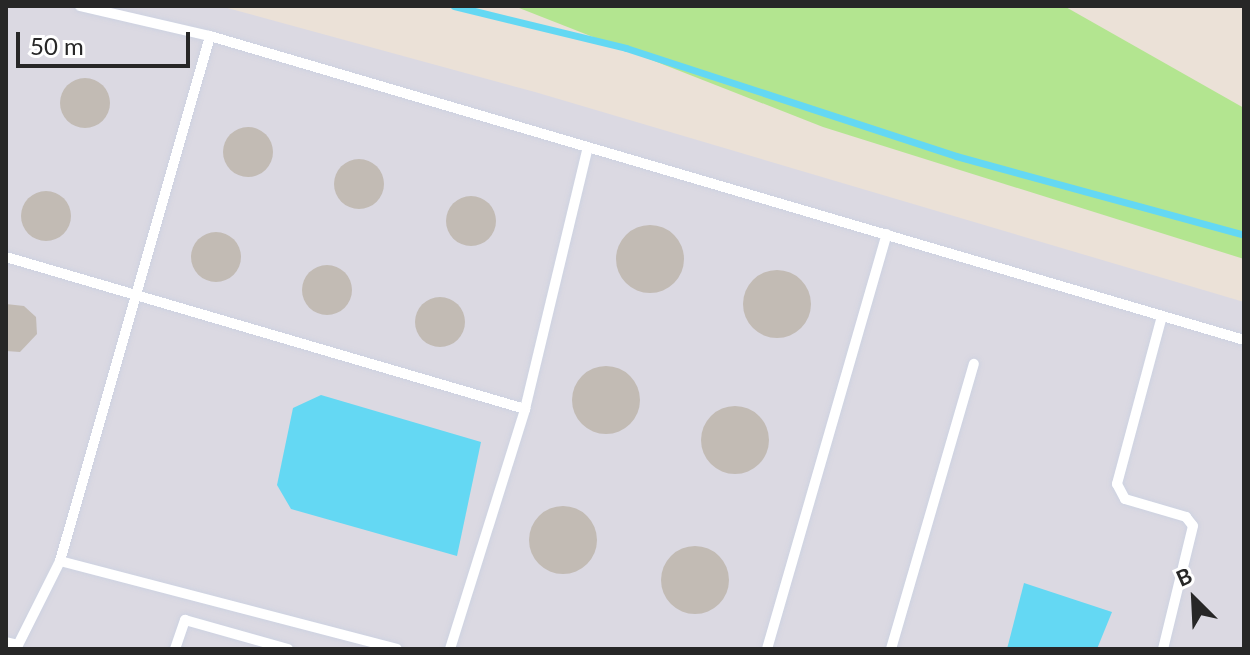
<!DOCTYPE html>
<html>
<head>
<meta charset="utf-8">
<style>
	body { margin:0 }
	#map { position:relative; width:1250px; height:655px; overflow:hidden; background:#ebe1d7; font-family:Lato,sans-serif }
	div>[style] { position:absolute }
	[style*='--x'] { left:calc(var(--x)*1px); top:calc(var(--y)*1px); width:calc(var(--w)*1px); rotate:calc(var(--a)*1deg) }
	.industrial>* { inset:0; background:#dbd9e2 }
	.green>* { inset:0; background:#b3e590 }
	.water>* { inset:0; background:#64d8f3 }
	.stream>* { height:7px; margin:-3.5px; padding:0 3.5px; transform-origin:3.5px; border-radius:3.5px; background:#64d8f3 }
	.building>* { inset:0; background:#c2bbb4 }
	.round { border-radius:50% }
	.roads { filter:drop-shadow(0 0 2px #cdd2e1) drop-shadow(0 0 2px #cdd2e1) }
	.service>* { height:10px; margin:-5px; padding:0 5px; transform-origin:5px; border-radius:5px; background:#fff }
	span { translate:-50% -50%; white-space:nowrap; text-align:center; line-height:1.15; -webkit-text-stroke:8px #fff; paint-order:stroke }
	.frame { position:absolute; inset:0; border:8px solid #272727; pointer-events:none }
	.north { position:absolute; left:1154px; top:559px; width:80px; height:80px; -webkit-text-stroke:6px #fff; paint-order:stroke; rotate:336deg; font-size:22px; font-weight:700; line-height:32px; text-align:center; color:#272727 }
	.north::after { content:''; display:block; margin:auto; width:28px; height:36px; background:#272727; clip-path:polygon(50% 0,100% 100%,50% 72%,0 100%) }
	.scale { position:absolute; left:16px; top:32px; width:174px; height:36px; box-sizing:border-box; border:4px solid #272727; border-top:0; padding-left:10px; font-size:24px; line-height:28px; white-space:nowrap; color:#272727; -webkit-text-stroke:6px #fff; paint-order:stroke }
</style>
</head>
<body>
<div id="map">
	<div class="industrial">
		<div style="clip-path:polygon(6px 6px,220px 6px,535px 92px,1244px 302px,1244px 649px,6px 649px)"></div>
	</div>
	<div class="green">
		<div style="clip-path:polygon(514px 6px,1064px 6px,1244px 108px,1244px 259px,823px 127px)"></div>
	</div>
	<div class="water">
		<div style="clip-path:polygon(321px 395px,481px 442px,457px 556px,291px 509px,277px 485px,293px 408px)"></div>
		<div style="clip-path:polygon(1024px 583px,1112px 612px,1097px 649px,1007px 649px)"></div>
	</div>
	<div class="stream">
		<div style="--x:454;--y:6;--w:177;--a:13.7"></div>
		<div style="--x:626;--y:48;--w:347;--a:18.1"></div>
		<div style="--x:956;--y:156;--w:299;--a:15.3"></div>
	</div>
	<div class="building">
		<div class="round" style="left:60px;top:78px;width:50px;height:50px"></div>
		<div class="round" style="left:223px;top:127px;width:50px;height:50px"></div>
		<div class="round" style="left:334px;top:159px;width:50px;height:50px"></div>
		<div class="round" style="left:21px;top:191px;width:50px;height:50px"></div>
		<div class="round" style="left:446px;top:196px;width:50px;height:50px"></div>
		<div class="round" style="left:616px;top:225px;width:68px;height:68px"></div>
		<div class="round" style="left:191px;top:232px;width:50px;height:50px"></div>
		<div class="round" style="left:302px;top:265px;width:50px;height:50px"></div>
		<div class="round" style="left:743px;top:270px;width:68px;height:68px"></div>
		<div class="round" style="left:415px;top:297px;width:50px;height:50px"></div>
		<div style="clip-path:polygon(6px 304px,24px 306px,36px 317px,37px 334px,20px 352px,6px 351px)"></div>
		<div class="round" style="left:572px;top:366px;width:68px;height:68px"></div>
		<div class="round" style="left:701px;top:406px;width:68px;height:68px"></div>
		<div class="round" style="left:529px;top:506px;width:68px;height:68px"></div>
		<div class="round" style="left:661px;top:546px;width:68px;height:68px"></div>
	</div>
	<div class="roads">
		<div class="service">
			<div style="--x:80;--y:6;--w:133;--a:13"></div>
			<div style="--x:210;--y:36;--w:1078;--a:16.38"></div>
			<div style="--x:6;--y:257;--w:541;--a:16.32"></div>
			<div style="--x:1162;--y:316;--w:174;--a:105"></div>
			<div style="--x:1117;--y:484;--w:17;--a:62"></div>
			<div style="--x:1125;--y:499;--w:64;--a:16.4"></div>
			<div style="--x:1186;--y:517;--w:11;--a:52"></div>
			<div style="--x:1193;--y:526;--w:127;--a:103.7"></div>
			<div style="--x:60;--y:561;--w:348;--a:14.6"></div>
			<div style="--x:6;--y:642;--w:12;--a:14"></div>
			<div style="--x:18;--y:645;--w:94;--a:-63.4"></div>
			<div style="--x:60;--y:561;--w:546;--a:-74.05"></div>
			<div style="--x:175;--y:649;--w:31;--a:-71"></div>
			<div style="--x:185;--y:620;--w:107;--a:15.7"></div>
			<div style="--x:450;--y:649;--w:251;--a:-72.6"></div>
			<div style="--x:525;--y:409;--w:266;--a:-76.5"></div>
			<div style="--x:767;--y:649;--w:432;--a:-73.9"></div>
			<div style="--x:891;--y:649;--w:297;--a:-73.8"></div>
		</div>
	</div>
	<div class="frame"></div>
	<div class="north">B</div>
	<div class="scale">50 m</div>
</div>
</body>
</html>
